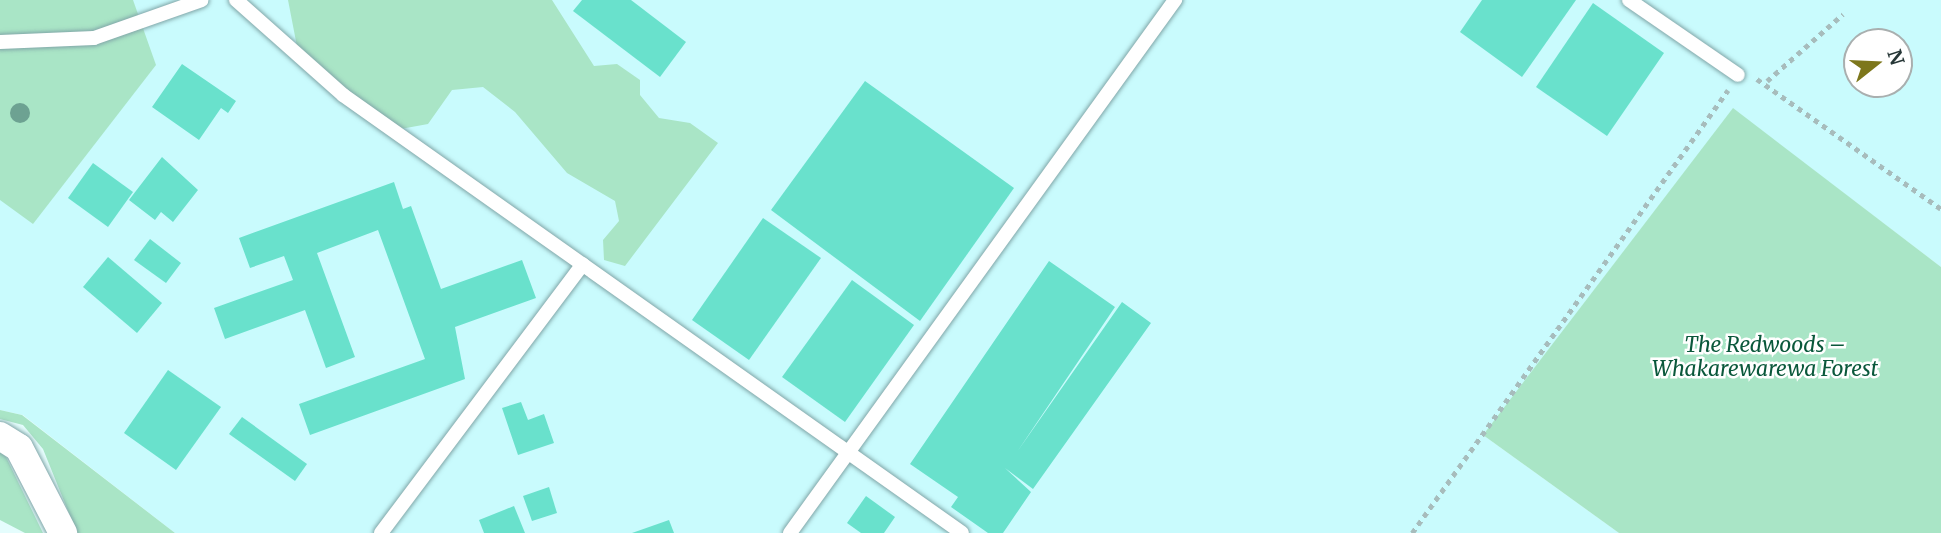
<!DOCTYPE html>
<html>
<head>
<meta charset="utf-8">
<style>
	body { margin:0 }
	#map { position:relative; width:1941px; height:533px; overflow:hidden; background:#e5fdfd; font-family:Merriweather,serif }
	div>[style] { position:absolute }
	[style*='--x'] { left:calc(var(--x)*1px); top:calc(var(--y)*1px); width:calc(var(--w)*1px); rotate:calc(var(--a)*1deg) }
	.built>* { inset:0; background:#c9fbfd }
	.green>* { inset:0; background:#a9e5c6 }
	.building>* { inset:0; background:#69e1cc }
	.path>* { height:4.5px; margin-top:-2.25px; transform-origin:0; background:repeating-linear-gradient(90deg,#a7bcbc 0 5px,transparent 0 10px) }
	.roads { filter:drop-shadow(0 0 2px #81a6a8) drop-shadow(0 0 2px #81a6a8) }
	.lane>* { height:14px; margin:-7px; padding:0 7px; transform-origin:7px; border-radius:7px; background:#fff }
	.street>* { height:28px; margin:-14px; padding:0 14px; transform-origin:14px; border-radius:14px; background:#fff }
	.trees>* { width:20px; height:20px; margin:-10px; border-radius:50%; background:#6da292 }
	span { translate:-50% -50%; white-space:nowrap; text-align:center; line-height:1.15; -webkit-text-stroke:5px #fff; paint-order:stroke }
	.park-label { font-size:21px; color:#0a583b; font-style:italic }
	.north { position:absolute; left:1843px; top:28px; width:70px; height:70px; box-sizing:border-box; background:#fff; border:2px solid #a9afaf; border-radius:50%; rotate:72deg; font-size:19px; font-weight:700; line-height:28px; text-align:center; color:#273737 }
	.north::after { content:''; display:block; margin:auto; width:24px; height:32px; background:#7d771c; clip-path:polygon(50% 0,100% 100%,50% 72%,0 100%) }
</style>
</head>
<body>
<div id="map">
	<div class="built">
		<div style="clip-path:polygon(evenodd,0 0,1941px 0,1941px 267px,1733px 109px,1483px 435px,1619px 533px,175px 533px,23px 415px,0 410px,0 0,1857px 42px,1899px 42px,1899px 84px,1857px 84px,1857px 42px)"></div>
	</div>
	<div class="green">
		<div style="clip-path:polygon(0 0,133px 0,156px 65px,33px 224px,0 200px)"></div>
		<div style="clip-path:polygon(288px 0,552px 0,594px 66px,617px 64px,640px 80px,640px 95px,659px 118px,690px 123px,718px 143px,625px 266px,604px 260px,603px 240px,619px 221px,615px 201px,567px 173px,515px 112px,483px 87px,452px 90px,428px 124px,395px 130px,300px 62px)"></div>
		<div style="clip-path:polygon(1733px 108px,1941px 267px,1941px 533px,1619px 533px,1483px 435px)"></div>
		<div style="clip-path:polygon(0 410px,22px 415px,175px 533px,77px 533px,43px 449px,23px 425px,0 419px)"></div>
		<div style="clip-path:polygon(0 452px,6px 457px,43px 533px,25px 533px,0 520px)"></div>
	</div>
	<div class="building">
		<div style="clip-path:polygon(582px 0,631px 0,686px 42px,660px 77px,573px 11px)"></div>
		<div style="clip-path:polygon(1482px 0,1576px 0,1522px 77px,1460px 32px)"></div>
		<div style="clip-path:polygon(1593px 3px,1664px 53px,1607px 136px,1536px 87px)"></div>
		<div style="clip-path:polygon(182px 64px,236px 101px,228px 113px,221px 108px,199px 140px,152px 107px)"></div>
		<div style="clip-path:polygon(865px 81px,1014px 188px,920px 321px,771px 210px)"></div>
		<div style="clip-path:polygon(162px 157px,198px 190px,173px 222px,161px 212px,155px 220px,129px 200px)"></div>
		<div style="clip-path:polygon(93px 163px,133px 192px,108px 227px,68px 198px)"></div>
		<div style="clip-path:polygon(394px 182px,403px 209px,411px 206px,441px 289px,522px 260px,536px 298px,455px 327px,465px 379px,310px 435px,299px 404px,425px 359px,378px 230px,317px 253px,355px 357px,326px 368px,305px 310px,225px 339px,214px 308px,293px 280px,284px 256px,250px 268px,239px 238px)"></div>
		<div style="clip-path:polygon(763px 218px,821px 258px,749px 360px,692px 320px)"></div>
		<div style="clip-path:polygon(150px 239px,181px 263px,166px 283px,134px 260px)"></div>
		<div style="clip-path:polygon(108px 257px,162px 303px,137px 333px,83px 287px)"></div>
		<div style="clip-path:polygon(1049px 261px,1115px 307px,1017px 452px,1122px 302px,1151px 323px,1033px 489px,1005px 468px,1031px 492px,1003px 533px,988px 533px,951px 507px,958px 497px,910px 464px)"></div>
		<div style="clip-path:polygon(852px 280px,914px 325px,845px 422px,782px 377px)"></div>
		<div style="clip-path:polygon(168px 370px,221px 407px,176px 470px,124px 433px)"></div>
		<div style="clip-path:polygon(521px 402px,528px 420px,544px 414px,554px 443px,518px 455px,502px 408px)"></div>
		<div style="clip-path:polygon(242px 417px,307px 464px,295px 481px,229px 434px)"></div>
		<div style="clip-path:polygon(549px 487px,557px 513px,532px 521px,523px 496px)"></div>
		<div style="clip-path:polygon(866px 496px,895px 517px,884px 533px,861px 533px,847px 523px)"></div>
		<div style="clip-path:polygon(514px 506px,525px 533px,484px 533px,479px 520px)"></div>
		<div style="clip-path:polygon(669px 520px,674px 533px,632px 533px)"></div>
	</div>
	<div class="path">
		<div style="--x:1757;--y:79;--w:225;--a:35.2"></div>
		<div style="--x:1767;--y:81;--w:101;--a:-41.4"></div>
		<div style="--x:1412;--y:533;--w:544;--a:-54.5"></div>
	</div>
	<div class="roads">
		<div class="lane">
			<div style="--x:236;--y:0;--w:143;--a:41.6"></div>
			<div style="--x:343;--y:95;--w:758;--a:35.28"></div>
			<div style="--x:1629;--y:0;--w:132;--a:34.5"></div>
			<div style="--x:0;--y:42;--w:94;--a:-2.4"></div>
			<div style="--x:94;--y:38;--w:114;--a:-19.4"></div>
			<div style="--x:381;--y:533;--w:336;--a:-53.1"></div>
			<div style="--x:790;--y:533;--w:658;--a:-54.16"></div>
		</div>
		<div class="street">
			<div style="--x:0;--y:436;--w:22;--a:32"></div>
			<div style="--x:19;--y:448;--w:96;--a:62.6"></div>
		</div>
	</div>
	<div class="trees">
		<div style="left:20px;top:113px"></div>
	</div>
	<div class="park-label">
		<span style="left:1765px;top:357px">The Redwoods –<br>Whakarewarewa Forest</span>
	</div>
	<div class="north">N</div>
</div>
</body>
</html>
